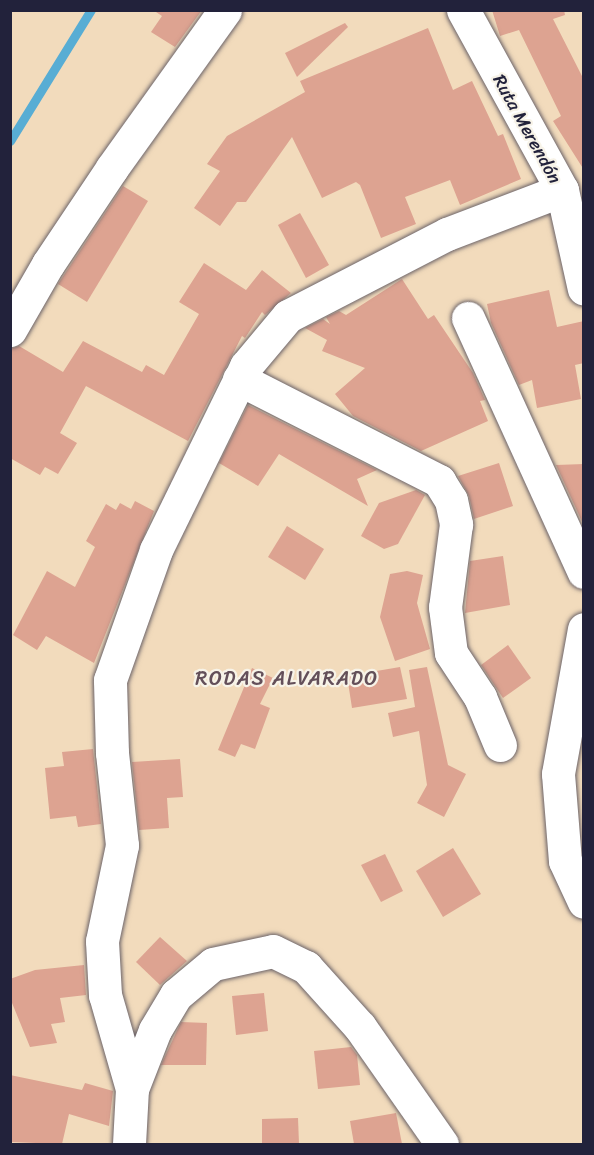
<!DOCTYPE html>
<html>
<head>
<meta charset="utf-8">
<style>
	body { margin:0 }
	#map { position:relative; width:594px; height:1155px; overflow:hidden; background:#f2dbbc; font-family:Sriracha,sans-serif }
	div>[style] { position:absolute }
	[style*='--x'] { left:calc(var(--x)*1px); top:calc(var(--y)*1px); width:calc(var(--w)*1px); rotate:calc(var(--a)*1deg) }
	.stream>* { height:9px; margin:-4.5px; padding:0 4.5px; transform-origin:4.5px; border-radius:4.5px; background:#58add4 }
	.building>* { inset:0; background:#dda391 }
	.roads { filter:drop-shadow(0 0 2px #6b6368) drop-shadow(0 0 2px #6b6368) }
	.street>* { height:33px; margin:-16.5px; padding:0 16.5px; transform-origin:16.5px; border-radius:16.5px; background:#fff }
	.secondary>* { height:33px; margin:-16.5px; padding:0 16.5px; transform-origin:16.5px; border-radius:16.5px; background:#fff }
	span { translate:-50% -50%; white-space:nowrap; text-align:center; line-height:1.15; -webkit-text-stroke:4.5px #f7f3e8; paint-order:stroke }
	.street-label { font-size:18px; color:#22223b }
	.neighbourhood-label { font-size:20px; color:#634f59; letter-spacing:1.5px }
	.frame { position:absolute; inset:0; border:12px solid #22223b; pointer-events:none }
</style>
</head>
<body>
<div id="map">
	<div class="stream">
		<div style="--x:10;--y:141;--w:154;--a:-58.3"></div>
	</div>
	<div class="building">
		<div style="clip-path:polygon(153px 10px,202px 10px,175px 47px,151px 32px,162px 16px)"></div>
		<div style="clip-path:polygon(492px 10px,564px 10px,565px 15px,553px 19px,584px 80px,584px 170px,553px 121px,561px 116px,519px 30px,500px 36px)"></div>
		<div style="clip-path:polygon(345px 23px,348px 27px,297px 77px,285px 53px)"></div>
		<div style="clip-path:polygon(428px 28px,453px 90px,472px 81px,498px 136px,503px 134px,521px 179px,460px 205px,450px 180px,405px 197px,416px 224px,381px 238px,360px 185px,356px 182px,322px 198px,292px 137px,246px 202px,237px 202px,220px 226px,194px 208px,220px 171px,207px 164px,227px 136px,305px 92px,300px 81px)"></div>
		<div style="clip-path:polygon(123px 186px,148px 201px,87px 302px,58px 284px)"></div>
		<div style="clip-path:polygon(300px 213px,329px 265px,306px 278px,278px 225px)"></div>
		<div style="clip-path:polygon(204px 263px,246px 290px,262px 270px,291px 293px,265px 315px,262px 312px,245px 338px,242px 336px,188px 441px,86px 386px,60px 433px,77px 443px,58px 474px,45px 467px,40px 475px,10px 458px,10px 349px,19px 346px,63px 372px,83px 341px,142px 372px,146px 365px,164px 375px,199px 314px,179px 302px)"></div>
		<div style="clip-path:polygon(402px 279px,428px 319px,434px 315px,473px 373px,485px 400px,480px 401px,488px 421px,421px 451px,353px 416px,335px 394px,365px 368px,322px 351px,327px 340px,305px 328px,323px 319px,330px 324px,326px 317px,339px 311px,346px 315px)"></div>
		<div style="clip-path:polygon(549px 290px,557px 327px,584px 321px,584px 363px,575px 365px,581px 399px,537px 408px,532px 380px,519px 385px,491px 323px,487px 304px)"></div>
		<div style="clip-path:polygon(248px 405px,377px 470px,357px 479px,368px 506px,279px 454px,258px 486px,219px 463px)"></div>
		<div style="clip-path:polygon(499px 463px,513px 506px,474px 519px,469px 496px,458px 476px)"></div>
		<div style="clip-path:polygon(584px 464px,584px 526px,556px 465px)"></div>
		<div style="clip-path:polygon(416px 490px,425px 495px,398px 544px,384px 549px,361px 536px,379px 503px)"></div>
		<div style="clip-path:polygon(135px 501px,154px 511px,94px 663px,46px 636px,37px 650px,13px 635px,47px 571px,75px 587px,95px 547px,86px 541px,106px 504px,116px 510px,120px 503px,131px 509px)"></div>
		<div style="clip-path:polygon(287px 526px,324px 549px,305px 580px,268px 557px)"></div>
		<div style="clip-path:polygon(503px 556px,510px 605px,465px 613px,470px 561px)"></div>
		<div style="clip-path:polygon(407px 571px,423px 575px,417px 603px,430px 649px,395px 661px,380px 617px,390px 574px)"></div>
		<div style="clip-path:polygon(508px 645px,531px 678px,503px 698px,481px 665px)"></div>
		<div style="clip-path:polygon(400px 667px,407px 699px,352px 708px,347px 676px)"></div>
		<div style="clip-path:polygon(427px 667px,448px 765px,466px 774px,444px 817px,417px 803px,427px 785px,419px 731px,393px 737px,388px 713px,415px 707px,409px 670px)"></div>
		<div style="clip-path:polygon(252px 668px,273px 678px,260px 704px,270px 708px,255px 749px,241px 744px,235px 757px,218px 750px)"></div>
		<div style="clip-path:polygon(93px 749px,101px 824px,78px 827px,76px 816px,50px 819px,45px 768px,64px 766px,62px 752px)"></div>
		<div style="clip-path:polygon(180px 759px,183px 797px,167px 798px,169px 828px,139px 830px,132px 762px)"></div>
		<div style="clip-path:polygon(453px 848px,481px 894px,443px 917px,416px 871px)"></div>
		<div style="clip-path:polygon(385px 854px,403px 891px,381px 902px,361px 865px)"></div>
		<div style="clip-path:polygon(160px 937px,187px 961px,160px 985px,136px 962px)"></div>
		<div style="clip-path:polygon(84px 965px,86px 995px,60px 998px,65px 1022px,51px 1024px,57px 1043px,30px 1047px,10px 998px,10px 979px,35px 970px)"></div>
		<div style="clip-path:polygon(264px 993px,268px 1031px,236px 1035px,232px 996px)"></div>
		<div style="clip-path:polygon(181px 1022px,207px 1023px,206px 1065px,161px 1065px)"></div>
		<div style="clip-path:polygon(351px 1047px,357px 1055px,360px 1085px,318px 1089px,314px 1051px)"></div>
		<div style="clip-path:polygon(10px 1075px,82px 1090px,85px 1083px,113px 1091px,109px 1126px,69px 1114px,62px 1144px,10px 1142px)"></div>
		<div style="clip-path:polygon(396px 1113px,402px 1144px,354px 1144px,350px 1121px)"></div>
		<div style="clip-path:polygon(298px 1118px,299px 1144px,262px 1144px,262px 1119px)"></div>
	</div>
	<div class="roads">
		<div class="street">
			<div style="--x:468;--y:318;--w:279;--a:65.5"></div>
			<div style="--x:10;--y:330;--w:76;--a:-60.1"></div>
			<div style="--x:48;--y:264;--w:115;--a:-56.3"></div>
			<div style="--x:112;--y:168;--w:194;--a:-54.4"></div>
			<div style="--x:239;--y:379;--w:225;--a:27"></div>
			<div style="--x:439;--y:481;--w:22;--a:58"></div>
			<div style="--x:451;--y:500;--w:25;--a:78"></div>
			<div style="--x:456;--y:524;--w:84;--a:97.5"></div>
			<div style="--x:445;--y:607;--w:46;--a:82.6"></div>
			<div style="--x:451;--y:653;--w:53;--a:56.6"></div>
			<div style="--x:480;--y:697;--w:52;--a:67.4"></div>
			<div style="--x:132;--y:1089;--w:63;--a:-68.7"></div>
			<div style="--x:155;--y:1030;--w:41;--a:-59"></div>
			<div style="--x:176;--y:995;--w:48;--a:-40"></div>
			<div style="--x:213;--y:964;--w:61;--a:-12.2"></div>
			<div style="--x:273;--y:951;--w:37;--a:26"></div>
			<div style="--x:306;--y:967;--w:81;--a:48"></div>
			<div style="--x:360;--y:1027;--w:143;--a:55"></div>
			<div style="--x:129;--y:1144;--w:55;--a:-86.9"></div>
			<div style="--x:132;--y:1089;--w:98;--a:-106"></div>
			<div style="--x:105;--y:995;--w:54;--a:-93.2"></div>
			<div style="--x:102;--y:941;--w:98;--a:-78.2"></div>
			<div style="--x:122;--y:845;--w:93;--a:-96.2"></div>
			<div style="--x:112;--y:753;--w:73;--a:-91.6"></div>
			<div style="--x:110;--y:680;--w:138;--a:-70.5"></div>
			<div style="--x:156;--y:550;--w:205;--a:-63.9"></div>
			<div style="--x:246;--y:366;--w:65;--a:-50"></div>
			<div style="--x:288;--y:316;--w:179;--a:-27.3"></div>
			<div style="--x:447;--y:234;--w:123;--a:-20.9"></div>
		</div>
		<div class="secondary">
			<div style="--x:463;--y:10;--w:205;--a:61.2"></div>
			<div style="--x:562;--y:190;--w:101;--a:77.5"></div>
			<div style="--x:584;--y:629;--w:147;--a:100.2"></div>
			<div style="--x:558;--y:774;--w:87;--a:85.4"></div>
			<div style="--x:565;--y:861;--w:45;--a:65.1"></div>
		</div>
	</div>
	<div class="street-label">
		<span style="left:527px;top:129px;rotate:61deg">Ruta Merendón</span>
	</div>
	<div class="neighbourhood-label">
		<span style="left:287px;top:678px">RODAS ALVARADO</span>
	</div>
	<div class="frame"></div>
</div>
</body>
</html>
